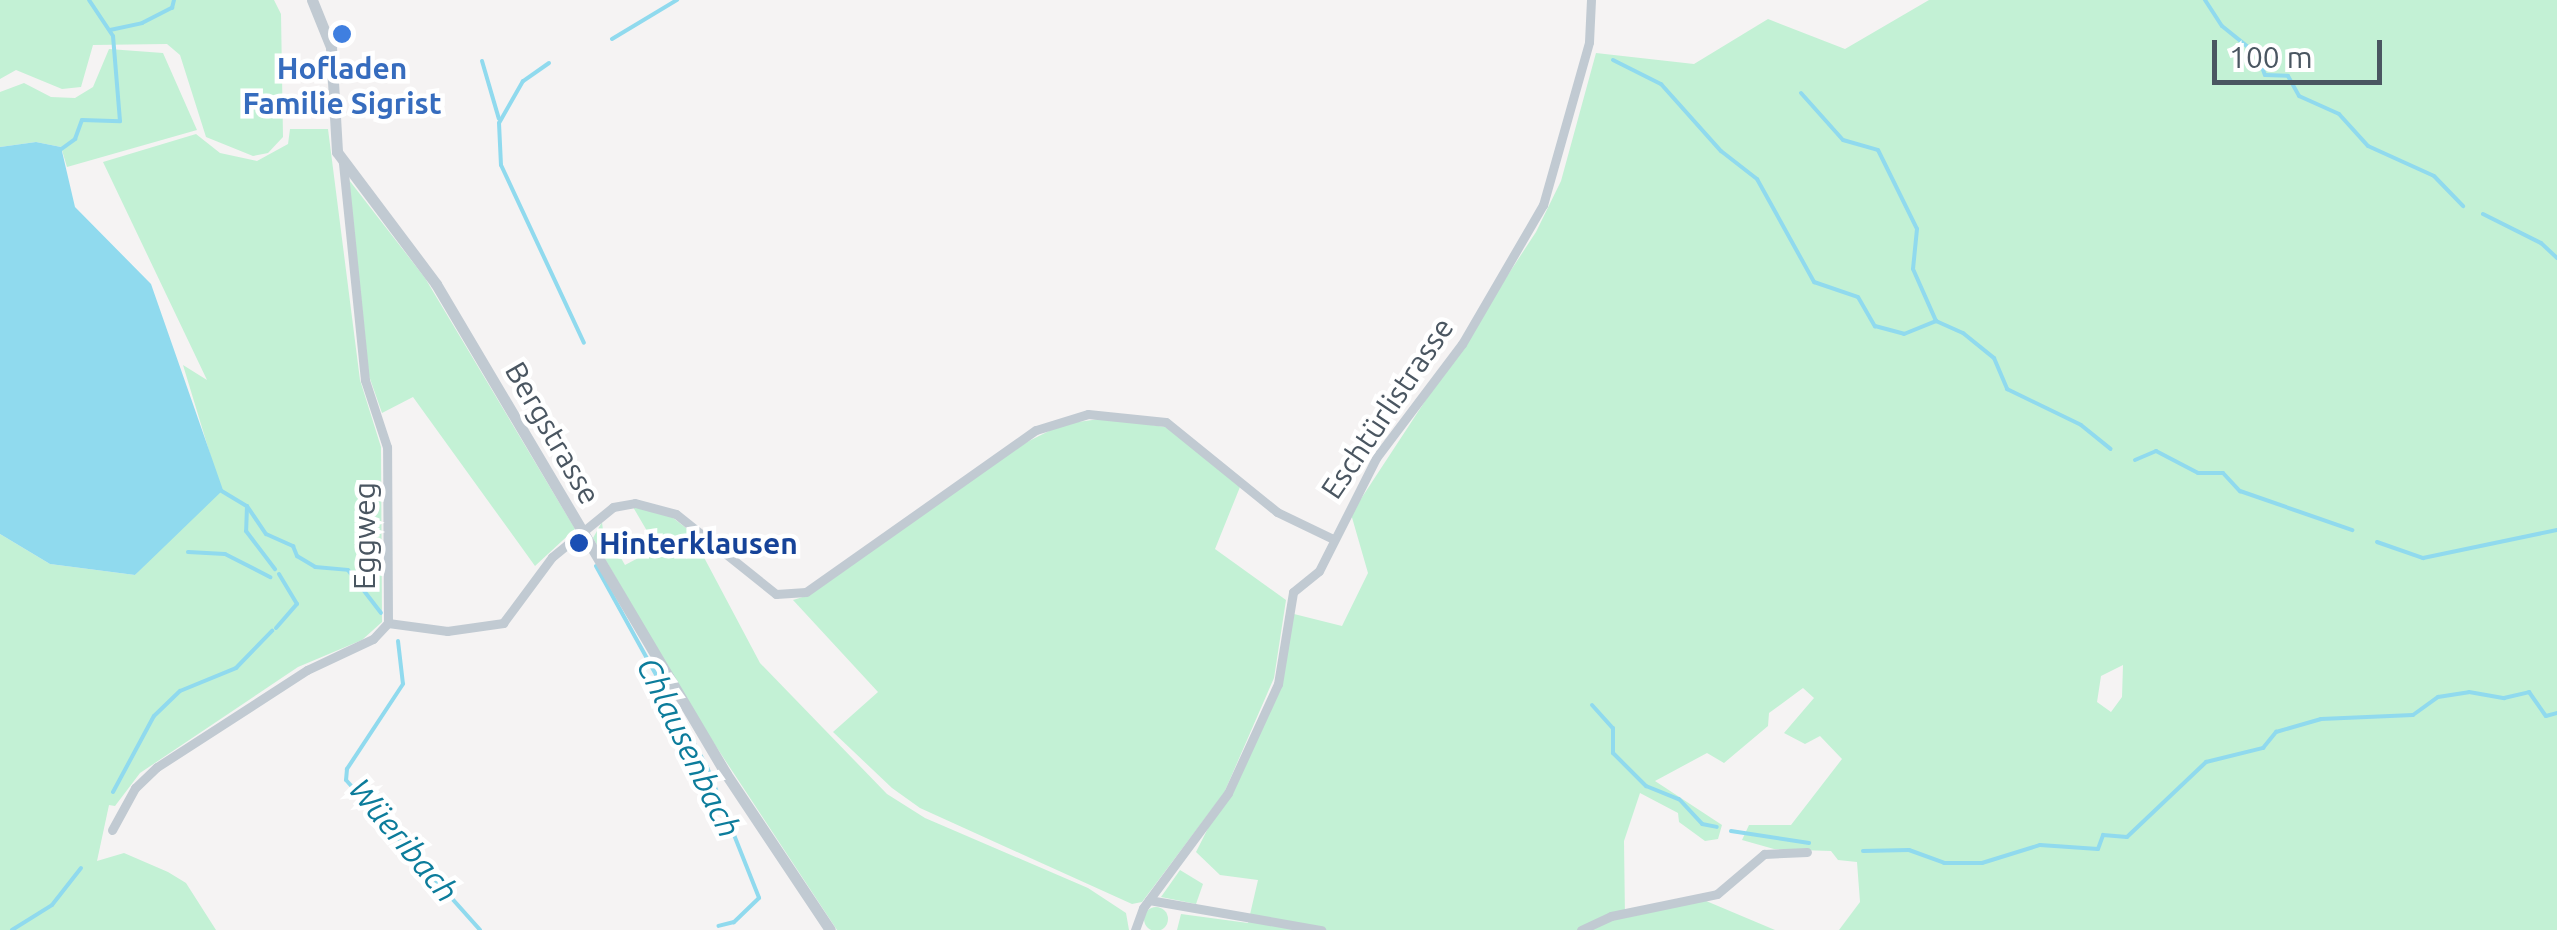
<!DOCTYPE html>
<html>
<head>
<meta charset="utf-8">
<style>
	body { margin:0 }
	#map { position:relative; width:2557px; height:930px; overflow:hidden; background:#f5f3f3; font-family:Ubuntu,sans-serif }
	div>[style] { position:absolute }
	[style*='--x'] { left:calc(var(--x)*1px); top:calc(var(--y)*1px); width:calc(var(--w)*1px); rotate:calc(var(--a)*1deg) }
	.green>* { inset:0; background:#c3f1d5 }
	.round { border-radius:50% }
	.water>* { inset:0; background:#90daee }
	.stream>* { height:4px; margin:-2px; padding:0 2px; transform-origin:2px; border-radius:2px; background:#90daee }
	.minor>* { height:9px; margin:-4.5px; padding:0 4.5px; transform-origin:4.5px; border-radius:4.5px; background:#c1cad2 }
	.tertiary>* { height:11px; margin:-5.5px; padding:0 5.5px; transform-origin:5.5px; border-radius:5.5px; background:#c1cad2 }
	.dots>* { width:28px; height:28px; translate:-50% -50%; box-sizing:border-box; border:5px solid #fff; border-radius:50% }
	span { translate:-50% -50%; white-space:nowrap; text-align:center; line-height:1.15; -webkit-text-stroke:9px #fff; paint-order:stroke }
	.shop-label { font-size:30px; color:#366cbe; font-weight:700 }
	.street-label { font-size:30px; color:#4a5661 }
	.transit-label { font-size:30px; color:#164399; font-weight:700 }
	.left { translate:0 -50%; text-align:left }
	.water-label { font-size:32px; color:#0c7c9b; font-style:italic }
	.scale { position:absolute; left:2212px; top:40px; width:170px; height:45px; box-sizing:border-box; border:5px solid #4a5661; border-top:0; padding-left:12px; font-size:30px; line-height:35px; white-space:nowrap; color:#4a5661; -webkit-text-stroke:8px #fff; paint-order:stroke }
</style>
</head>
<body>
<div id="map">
	<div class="green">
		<div style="clip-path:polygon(0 0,274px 0,281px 14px,283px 137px,268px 153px,253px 156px,206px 137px,180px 55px,167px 44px,93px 45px,81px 87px,62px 89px,16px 70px,0 79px)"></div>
		<div style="clip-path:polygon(evenodd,1929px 0,2557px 0,2557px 930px,1839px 930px,1860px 902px,1857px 862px,1838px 860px,1831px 851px,1774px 849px,1742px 840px,1749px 825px,1791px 825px,1842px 759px,1820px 736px,1805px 744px,1784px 733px,1814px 698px,1803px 688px,1769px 713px,1768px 726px,1724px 763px,1707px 753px,1655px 781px,1722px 825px,1718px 839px,1705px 841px,1679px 822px,1678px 813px,1640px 793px,1624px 841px,1625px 918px,1699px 898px,1775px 930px,1177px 930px,1181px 914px,1248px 923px,1258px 880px,1220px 875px,1196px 852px,1273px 700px,1290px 613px,1342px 626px,1368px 573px,1351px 514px,1536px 232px,1561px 181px,1596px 53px,1694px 64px,1768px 19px,1845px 49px,1929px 0,2123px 665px,2122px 697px,2111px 712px,2097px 702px,2101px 676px,2123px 665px)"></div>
		<div style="clip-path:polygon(109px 49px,163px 53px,197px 130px,67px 167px,61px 147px,36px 142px,0 147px,0 92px,24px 83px,51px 97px,75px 98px,93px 87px)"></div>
		<div style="clip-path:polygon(290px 129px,328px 129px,360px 380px,381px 447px,382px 622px,362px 640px,298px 667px,140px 773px,115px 806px,109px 805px,97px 861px,124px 853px,168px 872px,186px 883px,216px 930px,0 930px,0 534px,50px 564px,135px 575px,220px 487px,183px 365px,207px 380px,103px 162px,196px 134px,220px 153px,257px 161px,288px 144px)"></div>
		<div style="clip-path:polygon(349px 180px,425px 278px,575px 529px,535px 566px,413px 397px,382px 413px,369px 376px)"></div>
		<div style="clip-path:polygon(1107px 418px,1171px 428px,1240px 487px,1215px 549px,1286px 600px,1274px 678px,1224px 793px,1142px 902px,1132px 904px,920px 808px,892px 788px,833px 732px,878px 692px,793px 600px,809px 595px,930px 502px,1019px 446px,1063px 424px)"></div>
		<div style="clip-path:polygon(633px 507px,668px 514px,690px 531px,760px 663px,887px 794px,925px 818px,1088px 888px,1126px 913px,1129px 930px,837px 930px,694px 713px,593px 538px,602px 522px,604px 539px,610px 539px,625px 565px,657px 548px)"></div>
		<div style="clip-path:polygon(1180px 870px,1203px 884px,1196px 904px,1161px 897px)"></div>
		<div class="round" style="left:1144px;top:907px;width:24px;height:24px"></div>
	</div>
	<div class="water">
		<div style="clip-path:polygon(36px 142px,61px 147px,75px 207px,151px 284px,223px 490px,135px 575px,50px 564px,0 534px,0 147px)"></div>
	</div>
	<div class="stream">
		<div style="--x:2205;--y:0;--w:31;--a:57"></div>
		<div style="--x:2222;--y:26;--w:46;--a:38.9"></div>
		<div style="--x:2258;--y:55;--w:21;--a:71"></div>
		<div style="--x:2265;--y:75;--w:23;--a:2"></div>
		<div style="--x:2288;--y:76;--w:23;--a:61"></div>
		<div style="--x:2299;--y:96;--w:44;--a:24.2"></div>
		<div style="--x:2339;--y:114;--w:43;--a:47.8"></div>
		<div style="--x:2368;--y:146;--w:72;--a:24.4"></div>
		<div style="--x:2434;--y:176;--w:42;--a:46"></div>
		<div style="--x:110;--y:30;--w:33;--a:-12"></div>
		<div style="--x:142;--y:23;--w:34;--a:-27"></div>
		<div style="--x:172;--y:8;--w:8;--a:-76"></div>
		<div style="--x:612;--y:39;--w:76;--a:-31"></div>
		<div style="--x:1613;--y:60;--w:54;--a:26.6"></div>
		<div style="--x:1661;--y:84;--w:90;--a:48.2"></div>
		<div style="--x:1721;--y:151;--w:46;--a:37.9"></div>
		<div style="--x:1757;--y:179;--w:118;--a:61"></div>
		<div style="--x:1814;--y:282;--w:46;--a:18.8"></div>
		<div style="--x:1858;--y:297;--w:34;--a:60"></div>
		<div style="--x:1875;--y:326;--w:30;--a:15"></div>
		<div style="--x:1904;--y:334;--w:35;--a:-22"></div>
		<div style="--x:1936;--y:321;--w:30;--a:24"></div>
		<div style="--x:1963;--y:333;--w:40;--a:39"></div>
		<div style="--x:1994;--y:358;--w:34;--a:67"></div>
		<div style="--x:2007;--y:389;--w:82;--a:25.9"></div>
		<div style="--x:2081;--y:425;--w:38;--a:39"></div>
		<div style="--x:482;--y:61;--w:60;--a:73.7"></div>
		<div style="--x:549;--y:63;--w:32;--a:145"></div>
		<div style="--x:523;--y:81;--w:48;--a:119.7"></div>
		<div style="--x:499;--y:123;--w:42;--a:87.3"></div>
		<div style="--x:501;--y:165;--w:196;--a:65"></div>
		<div style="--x:1801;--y:93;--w:63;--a:48.2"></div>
		<div style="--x:1843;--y:140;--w:36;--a:16"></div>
		<div style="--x:1878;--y:150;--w:88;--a:63.7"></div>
		<div style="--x:1917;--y:229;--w:40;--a:95.7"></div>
		<div style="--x:1913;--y:269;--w:57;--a:66.1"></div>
		<div style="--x:60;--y:150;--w:19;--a:-36"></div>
		<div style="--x:75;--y:139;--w:20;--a:-70"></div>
		<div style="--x:82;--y:120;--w:38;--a:2"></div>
		<div style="--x:120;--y:121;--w:85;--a:-94.7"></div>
		<div style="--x:113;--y:36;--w:43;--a:-123.7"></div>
		<div style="--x:2483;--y:214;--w:65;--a:26.6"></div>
		<div style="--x:2541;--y:243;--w:22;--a:43"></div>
		<div style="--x:2135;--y:460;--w:23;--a:-23"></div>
		<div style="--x:2156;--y:451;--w:47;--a:27.6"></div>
		<div style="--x:2198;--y:473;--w:25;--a:0"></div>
		<div style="--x:2223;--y:473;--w:25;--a:47"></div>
		<div style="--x:2240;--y:491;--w:119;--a:19.2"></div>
		<div style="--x:220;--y:490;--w:31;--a:31"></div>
		<div style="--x:247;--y:506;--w:25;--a:92"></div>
		<div style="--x:246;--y:531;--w:48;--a:52.7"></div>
		<div style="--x:247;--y:506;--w:34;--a:56"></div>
		<div style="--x:266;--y:534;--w:30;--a:24"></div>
		<div style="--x:293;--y:546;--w:11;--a:68"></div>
		<div style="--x:297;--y:556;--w:21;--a:31"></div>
		<div style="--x:315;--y:567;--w:33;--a:5"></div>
		<div style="--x:348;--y:570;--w:54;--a:52.5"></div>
		<div style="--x:2377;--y:542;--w:49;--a:19.2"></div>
		<div style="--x:2423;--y:558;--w:137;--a:-11.8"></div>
		<div style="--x:188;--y:552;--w:37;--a:3"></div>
		<div style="--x:225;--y:554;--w:51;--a:27.1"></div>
		<div style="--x:596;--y:566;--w:230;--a:61.1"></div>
		<div style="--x:707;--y:767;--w:141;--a:68.3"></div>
		<div style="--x:759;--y:898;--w:35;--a:136"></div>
		<div style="--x:734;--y:922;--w:16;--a:166"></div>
		<div style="--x:276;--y:628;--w:32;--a:-49"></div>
		<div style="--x:297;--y:604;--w:35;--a:-121"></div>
		<div style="--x:398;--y:641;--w:43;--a:83.4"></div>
		<div style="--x:403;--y:684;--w:102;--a:123.4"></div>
		<div style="--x:347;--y:769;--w:11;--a:95"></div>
		<div style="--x:346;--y:780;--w:201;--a:48.2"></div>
		<div style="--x:1592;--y:705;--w:31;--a:48"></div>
		<div style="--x:1613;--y:728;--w:25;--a:90"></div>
		<div style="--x:1613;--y:753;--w:47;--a:45"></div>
		<div style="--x:1646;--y:786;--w:35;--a:22"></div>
		<div style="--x:1679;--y:799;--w:34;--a:47"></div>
		<div style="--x:1702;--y:824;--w:15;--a:11"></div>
		<div style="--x:113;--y:792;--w:86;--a:-61.7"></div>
		<div style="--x:154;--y:716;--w:36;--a:-44"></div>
		<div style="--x:180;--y:691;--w:61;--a:-22.3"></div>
		<div style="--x:236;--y:668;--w:52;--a:-45.8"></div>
		<div style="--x:1731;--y:831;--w:79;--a:8.7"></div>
		<div style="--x:1863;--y:851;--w:46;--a:-1.2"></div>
		<div style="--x:1909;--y:850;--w:37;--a:20"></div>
		<div style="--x:1944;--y:863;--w:38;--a:0"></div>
		<div style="--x:1982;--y:863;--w:61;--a:-17.2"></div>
		<div style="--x:2040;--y:845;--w:58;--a:3.9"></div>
		<div style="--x:2098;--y:849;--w:15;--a:-70"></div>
		<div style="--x:2103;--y:835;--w:24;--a:5"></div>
		<div style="--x:2127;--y:837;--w:109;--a:-43.5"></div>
		<div style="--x:2206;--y:762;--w:59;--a:-13.8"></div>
		<div style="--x:2263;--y:748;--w:21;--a:-51"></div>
		<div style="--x:2276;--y:732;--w:47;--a:-16.1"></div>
		<div style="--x:2321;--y:719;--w:92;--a:-2.5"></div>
		<div style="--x:2413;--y:715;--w:31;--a:-36"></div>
		<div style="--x:2438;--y:697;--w:31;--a:-9"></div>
		<div style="--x:2469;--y:692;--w:36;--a:10"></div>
		<div style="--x:2504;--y:698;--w:26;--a:-13"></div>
		<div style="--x:2529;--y:692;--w:29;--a:55"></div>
		<div style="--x:2546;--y:716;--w:11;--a:-15"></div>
		<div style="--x:12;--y:930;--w:47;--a:-32"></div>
		<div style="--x:52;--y:905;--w:47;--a:-51.9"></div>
	</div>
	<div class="minor">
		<div style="--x:388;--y:623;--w:60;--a:7.7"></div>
		<div style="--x:447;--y:631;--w:57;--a:-8.1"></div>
		<div style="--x:503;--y:623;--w:82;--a:-53.4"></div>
		<div style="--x:552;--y:557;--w:79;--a:-39.3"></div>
		<div style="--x:613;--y:507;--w:22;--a:-10"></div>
		<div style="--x:635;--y:503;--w:42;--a:15"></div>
		<div style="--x:676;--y:514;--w:128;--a:38.7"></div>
		<div style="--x:776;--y:594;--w:30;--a:-4"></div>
		<div style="--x:806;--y:592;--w:281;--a:-35.2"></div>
		<div style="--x:1036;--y:430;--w:54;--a:-17.1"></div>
		<div style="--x:1088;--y:414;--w:78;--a:5.9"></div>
		<div style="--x:1166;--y:422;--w:143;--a:39"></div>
		<div style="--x:1277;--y:512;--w:60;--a:25.7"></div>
		<div style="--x:112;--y:830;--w:48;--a:-61.3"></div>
		<div style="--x:135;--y:788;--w:30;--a:-44"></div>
		<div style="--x:157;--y:767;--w:179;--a:-32.9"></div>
		<div style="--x:307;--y:670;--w:73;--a:-25.2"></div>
		<div style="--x:373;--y:639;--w:22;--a:-47"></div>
		<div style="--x:388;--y:623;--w:176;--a:-90.3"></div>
		<div style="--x:387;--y:447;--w:71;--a:-108.2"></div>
		<div style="--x:365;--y:380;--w:219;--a:-95.8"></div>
		<div style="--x:1149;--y:900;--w:175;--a:9.9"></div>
		<div style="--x:1135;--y:930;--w:23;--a:-70"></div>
		<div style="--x:1143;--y:908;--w:143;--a:-53.5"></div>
		<div style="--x:1228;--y:793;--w:120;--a:-65.4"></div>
		<div style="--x:1278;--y:684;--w:93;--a:-80.7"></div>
		<div style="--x:1293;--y:592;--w:33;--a:-39"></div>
		<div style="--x:1319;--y:571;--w:127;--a:-63.2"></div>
		<div style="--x:1376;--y:458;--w:143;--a:-53"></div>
		<div style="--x:1462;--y:344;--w:161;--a:-59.8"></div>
		<div style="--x:1543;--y:205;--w:169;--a:-74.2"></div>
		<div style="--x:1589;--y:42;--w:42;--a:-87.3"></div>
		<div style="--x:1581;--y:930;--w:33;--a:-25"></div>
		<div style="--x:1611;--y:916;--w:108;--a:-11.7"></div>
		<div style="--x:1717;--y:894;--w:62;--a:-40.4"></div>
		<div style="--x:1764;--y:854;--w:43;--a:-2.7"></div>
	</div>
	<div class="tertiary">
		<div style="--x:312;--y:0;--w:51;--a:68"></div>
		<div style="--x:331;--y:47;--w:105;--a:86.7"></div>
		<div style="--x:337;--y:152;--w:165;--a:53.1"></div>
		<div style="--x:436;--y:284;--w:569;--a:59.38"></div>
		<div style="--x:726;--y:774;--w:187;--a:56.3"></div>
	</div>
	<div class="dots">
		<div style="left:342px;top:34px;background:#3f7fe0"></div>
		<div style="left:579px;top:543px;background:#1a4fb4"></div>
	</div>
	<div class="shop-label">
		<span style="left:342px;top:85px">Hofladen<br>Familie Sigrist</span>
	</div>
	<div class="street-label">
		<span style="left:1387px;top:408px;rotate:-56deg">Eschtürlistrasse</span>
		<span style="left:553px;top:433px;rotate:60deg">Bergstrasse</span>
		<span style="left:364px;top:536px;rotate:-90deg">Eggweg</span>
	</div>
	<div class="transit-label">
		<span class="left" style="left:599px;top:543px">Hinterklausen</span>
	</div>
	<div class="water-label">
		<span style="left:689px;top:747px;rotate:64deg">Chlausenbach</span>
		<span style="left:404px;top:840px;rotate:50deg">Wüeribach</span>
	</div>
	<div class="scale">100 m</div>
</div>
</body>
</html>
